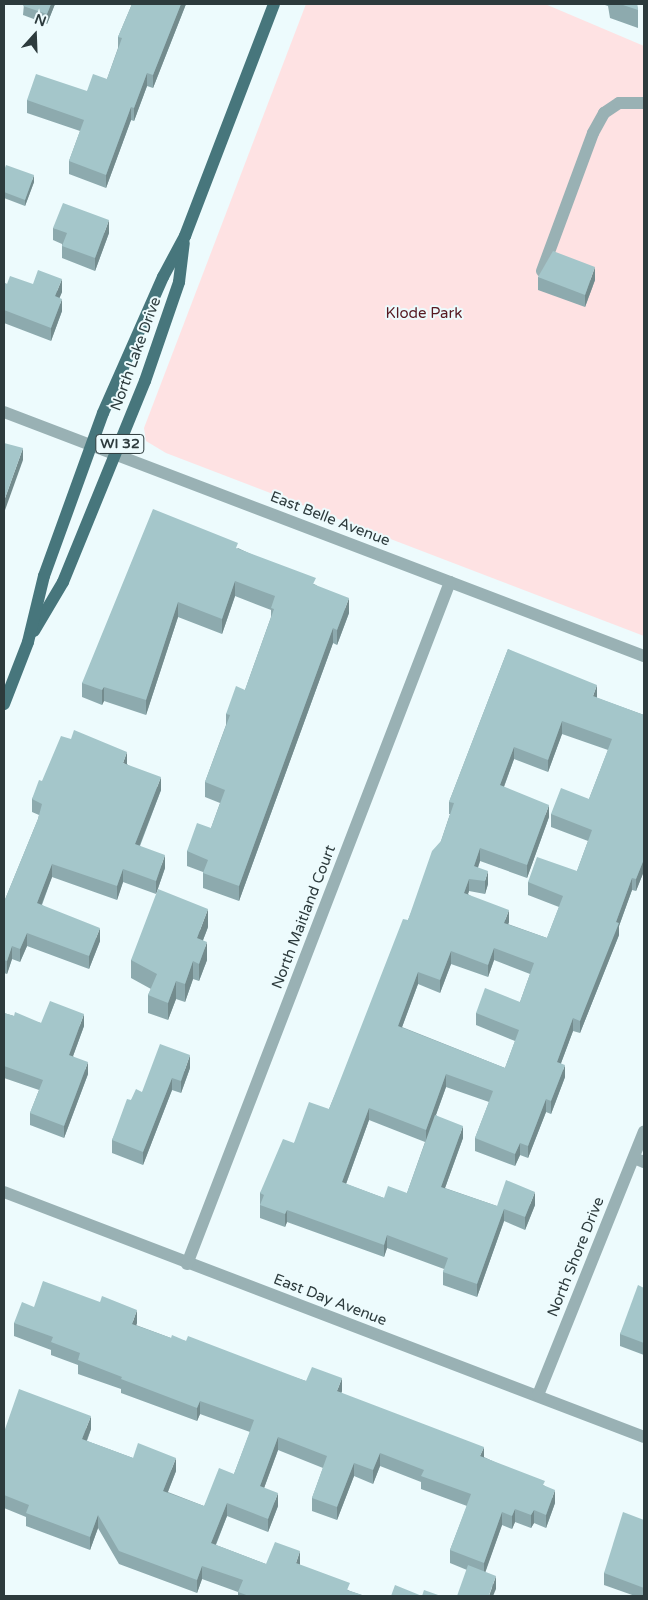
<!DOCTYPE html>
<html>
<head>
<meta charset="utf-8">
<style>
	body { margin:0 }
	#map { position:relative; width:648px; height:1600px; overflow:hidden; background:#edfbfd; font-family:"Varela Round",sans-serif }
	div>[style] { position:absolute }
	[style*='--x'] { left:calc(var(--x)*1px); top:calc(var(--y)*1px); width:calc(var(--w)*1px); rotate:calc(var(--a)*1deg) }
	.green>* { inset:0; background:#fee2e3 }
	.service>* { height:12px; margin:-6px; padding:0 6px; transform-origin:6px; border-radius:6px; background:#99b1b4 }
	.minor>* { height:12px; margin:-6px; padding:0 6px; transform-origin:6px; border-radius:6px; background:#99b1b4 }
	.primary>* { height:12px; margin:-6px; padding:0 6px; transform-origin:6px; border-radius:6px; background:#47767c }
	.wall>* { inset:0; background:#8daaae }
	.shaded-wall>* { inset:0; background:#738b8d }
	.building>* { inset:0; background:#a4c6ca }
	span { translate:-50% -50%; white-space:nowrap; text-align:center; line-height:1.15; -webkit-text-stroke:4px #edfbfd; paint-order:stroke }
	.shield-label span { padding:1px 4px; background:#edfbfd; border:1px solid; border-radius:4px; -webkit-text-stroke-width:0 }
	.shield-label { font-size:14px; color:#2d3b3d; font-weight:700 }
	.park-label { font-size:15px; color:#571921 }
	.street-label { font-size:15px; color:#2d3b3d }
	.frame { position:absolute; inset:0; border:5px solid #2d3b3d; pointer-events:none }
	.north { position:absolute; left:10px; top:10px; width:50px; height:50px; -webkit-text-stroke:4px #edfbfd; paint-order:stroke; rotate:20deg; font-size:14px; font-weight:700; line-height:20px; text-align:center; color:#2d3b3d }
	.north::after { content:''; display:block; margin:auto; width:18px; height:22px; background:#2d3b3d; clip-path:polygon(50% 0,100% 100%,50% 72%,0 100%) }
</style>
</head>
<body>
<div id="map">
	<div class="green">
		<div style="clip-path:polygon(306px 4px,545px 4px,644px 46px,644px 636px,166px 453px,146px 441px,144px 428px)"></div>
	</div>
	<div class="service">
		<div style="--x:542;--y:271;--w:147;--a:-69.7"></div>
		<div style="--x:593;--y:133;--w:23;--a:-61"></div>
		<div style="--x:604;--y:113;--w:18;--a:-34"></div>
		<div style="--x:619;--y:103;--w:25;--a:0"></div>
		<div style="--x:634;--y:1158;--w:11;--a:22"></div>
	</div>
	<div class="minor">
		<div style="--x:4;--y:412;--w:685;--a:20.87"></div>
		<div style="--x:4;--y:1192;--w:685;--a:20.95"></div>
		<div style="--x:187;--y:1264;--w:731;--a:-68.91"></div>
		<div style="--x:538;--y:1395;--w:284;--a:-68.1"></div>
	</div>
	<div class="primary">
		<div style="--x:34;--y:631;--w:57;--a:-59.4"></div>
		<div style="--x:63;--y:582;--w:217;--a:-67.8"></div>
		<div style="--x:145;--y:381;--w:105;--a:-71"></div>
		<div style="--x:179;--y:282;--w:39;--a:-83"></div>
		<div style="--x:4;--y:704;--w:66;--a:-68.8"></div>
		<div style="--x:28;--y:642;--w:68;--a:-76.4"></div>
		<div style="--x:44;--y:576;--w:173;--a:-70.1"></div>
		<div style="--x:103;--y:413;--w:149;--a:-66.2"></div>
		<div style="--x:163;--y:277;--w:47;--a:-61.8"></div>
		<div style="--x:185;--y:236;--w:248;--a:-69"></div>
	</div>
	<div class="wall">
		<div style="clip-path:polygon(24px 4px,55px 4px,47px 24px,23px 15px)"></div>
		<div style="clip-path:polygon(132px 4px,186px 4px,153px 88px,147px 86px,134px 121px,131px 120px,106px 188px,69px 174px,69px 161px,80px 131px,27px 113px,27px 100px,87px 91px,107px 79px,118px 48px,118px 37px)"></div>
		<div style="clip-path:polygon(602px 4px,637px 4px,638px 10px,638px 28px,610px 18px,608px 6px)"></div>
		<div style="clip-path:polygon(4px 171px,34px 182px,25px 206px,4px 198px)"></div>
		<div style="clip-path:polygon(53px 228px,109px 233px,95px 271px,62px 258px,62px 244px,53px 240px)"></div>
		<div style="clip-path:polygon(538px 277px,595px 280px,585px 307px,538px 290px)"></div>
		<div style="clip-path:polygon(4px 283px,7px 284px,33px 284px,62px 292px,59px 298px,62px 311px,51px 341px,4px 323px)"></div>
		<div style="clip-path:polygon(238px 548px,316px 585px,349px 613px,337px 645px,333px 643px,239px 901px,203px 888px,203px 872px,187px 866px,187px 851px,211px 828px,220px 803px,205px 797px,205px 782px,226px 725px,226px 714px,245px 690px,271px 617px,271px 610px,235px 596px,222px 634px,178px 617px,146px 715px,104px 701px,102px 705px,82px 697px,82px 683px)"></div>
		<div style="clip-path:polygon(evenodd,508px 649px,597px 698px,644px 715px,644px 871px,636px 891px,632px 890px,619px 926px,619px 935px,580px 1033px,573px 1031px,561px 1063px,565px 1077px,551px 1114px,546px 1112px,528px 1158px,520px 1155px,515px 1166px,475px 1151px,475px 1138px,489px 1102px,446px 1087px,436px 1115px,463px 1138px,445px 1188px,497px 1206px,535px 1205px,525px 1230px,504px 1221px,477px 1297px,443px 1285px,443px 1272px,444px 1269px,387px 1248px,384px 1257px,287px 1222px,285px 1227px,260px 1218px,260px 1193px,294px 1143px,329px 1109px,441px 841px,450px 814px,449px 814px,449px 802px,508px 649px,562px 734px,608px 750px,589px 799px,551px 814px,551px 827px,588px 841px,577px 871px,528px 882px,528px 895px,559px 907px,547px 938px,508px 924px,509px 922px,468px 894px,469px 891px,485px 894px,488px 884px,478px 868px,480px 861px,527px 878px,549px 817px,504px 787px,514px 759px,548px 772px,562px 734px,508px 649px,494px 960px,530px 974px,520px 1002px,476px 1013px,476px 1025px,515px 1041px,505px 1068px,402px 1027px,418px 984px,440px 993px,451px 964px,488px 977px,494px 960px,508px 649px,369px 1120px,425px 1142px,407px 1193px,384px 1198px,346px 1184px,369px 1120px)"></div>
		<div style="clip-path:polygon(127px 764px,161px 790px,140px 846px,165px 868px,156px 894px,123px 882px,117px 900px,52px 877px,42px 905px,100px 941px,89px 969px,27px 946px,20px 962px,12px 959px,7px 974px,4px 973px,4px 902px,38px 819px,39px 815px,32px 812px,32px 799px,42px 781px)"></div>
		<div style="clip-path:polygon(208px 927px,203px 940px,207px 960px,199px 981px,193px 979px,185px 1002px,176px 999px,168px 1020px,148px 1013px,148px 995px,151px 989px,131px 978px,131px 960px)"></div>
		<div style="clip-path:polygon(4px 1013px,14px 1016px,41px 1023px,84px 1026px,73px 1056px,88px 1074px,64px 1138px,30px 1125px,30px 1113px,39px 1090px,4px 1078px)"></div>
		<div style="clip-path:polygon(190px 1068px,181px 1093px,172px 1090px,143px 1165px,112px 1153px,112px 1140px,131px 1100px,142px 1092px)"></div>
		<div style="clip-path:polygon(644px 1288px,644px 1355px,620px 1346px,620px 1334px)"></div>
		<div style="clip-path:polygon(34px 1307px,137px 1323px,136px 1325px,171px 1338px,186px 1341px,306px 1381px,342px 1391px,341px 1393px,484px 1457px,545px 1486px,555px 1503px,546px 1528px,534px 1523px,531px 1528px,515px 1522px,512px 1529px,502px 1525px,485px 1572px,496px 1589px,467px 1570px,450px 1563px,450px 1550px,467px 1506px,421px 1489px,421px 1482px,380px 1466px,373px 1484px,354px 1476px,337px 1520px,312px 1511px,312px 1498px,323px 1468px,278px 1450px,264px 1488px,278px 1506px,268px 1532px,227px 1516px,216px 1545px,266px 1564px,300px 1565px,350px 1591px,365px 1596px,238px 1596px,238px 1592px,202px 1579px,197px 1593px,119px 1564px,98px 1528px,90px 1550px,26px 1526px,26px 1517px,4px 1508px,4px 1432px,91px 1429px,87px 1441px,133px 1458px,176px 1471px,168px 1492px,204px 1506px,234px 1474px,250px 1432px,200px 1414px,197px 1421px,121px 1393px,121px 1389px,78px 1374px,78px 1365px,51px 1355px,51px 1350px,14px 1336px,14px 1323px)"></div>
		<div style="clip-path:polygon(644px 1520px,644px 1596px,635px 1596px,604px 1585px,604px 1573px)"></div>
	</div>
	<div class="shaded-wall">
		<div style="clip-path:polygon(51px 4px,55px 4px,47px 24px,47px 14px)"></div>
		<div style="clip-path:polygon(181px 4px,186px 4px,153px 88px,153px 75px)"></div>
		<div style="clip-path:polygon(147px 73px,147px 86px,134px 121px,134px 108px)"></div>
		<div style="clip-path:polygon(131px 107px,131px 120px,106px 188px,106px 175px)"></div>
		<div style="clip-path:polygon(34px 175px,34px 182px,25px 206px,25px 200px)"></div>
		<div style="clip-path:polygon(109px 220px,109px 233px,95px 271px,95px 258px)"></div>
		<div style="clip-path:polygon(595px 267px,595px 280px,585px 307px,585px 295px)"></div>
		<div style="clip-path:polygon(62px 279px,62px 292px,55px 309px,55px 296px)"></div>
		<div style="clip-path:polygon(62px 299px,62px 311px,51px 341px,51px 328px)"></div>
		<div style="clip-path:polygon(23px 448px,23px 460px,4px 513px,4px 501px)"></div>
		<div style="clip-path:polygon(235px 581px,235px 596px,222px 634px,222px 619px)"></div>
		<div style="clip-path:polygon(349px 598px,349px 613px,337px 645px,337px 630px)"></div>
		<div style="clip-path:polygon(178px 602px,178px 617px,146px 715px,146px 700px)"></div>
		<div style="clip-path:polygon(333px 628px,333px 643px,239px 901px,239px 886px)"></div>
		<div style="clip-path:polygon(597px 685px,597px 697px,593px 709px,593px 696px)"></div>
		<div style="clip-path:polygon(104px 687px,104px 701px,102px 705px,102px 690px)"></div>
		<div style="clip-path:polygon(562px 721px,562px 734px,548px 772px,548px 760px)"></div>
		<div style="clip-path:polygon(514px 747px,514px 759px,500px 797px,500px 785px)"></div>
		<div style="clip-path:polygon(127px 752px,127px 765px,123px 763px)"></div>
		<div style="clip-path:polygon(161px 777px,161px 790px,135px 857px,135px 844px)"></div>
		<div style="clip-path:polygon(549px 805px,549px 817px,527px 878px,527px 865px)"></div>
		<div style="clip-path:polygon(480px 848px,480px 861px,474px 878px,474px 866px)"></div>
		<div style="clip-path:polygon(165px 855px,165px 868px,156px 894px,156px 881px)"></div>
		<div style="clip-path:polygon(644px 859px,644px 871px,636px 891px,636px 879px)"></div>
		<div style="clip-path:polygon(52px 864px,52px 877px,37px 916px,37px 903px)"></div>
		<div style="clip-path:polygon(123px 869px,123px 882px,117px 900px,117px 886px)"></div>
		<div style="clip-path:polygon(488px 871px,488px 884px,485px 894px,485px 881px)"></div>
		<div style="clip-path:polygon(632px 878px,632px 890px,619px 926px,619px 935px,580px 1033px,580px 1021px)"></div>
		<div style="clip-path:polygon(469px 879px,469px 891px,464px 905px,464px 893px)"></div>
		<div style="clip-path:polygon(208px 909px,208px 927px,197px 956px,197px 938px)"></div>
		<div style="clip-path:polygon(509px 910px,509px 922px,504px 935px,504px 923px)"></div>
		<div style="clip-path:polygon(100px 928px,100px 941px,89px 969px,89px 956px)"></div>
		<div style="clip-path:polygon(27px 933px,27px 946px,20px 962px,20px 949px)"></div>
		<div style="clip-path:polygon(207px 942px,207px 960px,199px 981px,199px 964px)"></div>
		<div style="clip-path:polygon(12px 946px,12px 959px,7px 974px,7px 961px)"></div>
		<div style="clip-path:polygon(494px 948px,494px 960px,488px 977px,488px 965px)"></div>
		<div style="clip-path:polygon(451px 951px,451px 964px,440px 993px,440px 980px)"></div>
		<div style="clip-path:polygon(193px 961px,193px 979px,185px 1002px,185px 984px)"></div>
		<div style="clip-path:polygon(418px 972px,418px 984px,398px 1038px,398px 1026px)"></div>
		<div style="clip-path:polygon(176px 981px,176px 999px,168px 1020px,168px 1003px)"></div>
		<div style="clip-path:polygon(84px 1014px,84px 1026px,69px 1067px,69px 1055px)"></div>
		<div style="clip-path:polygon(573px 1018px,573px 1031px,557px 1074px,557px 1062px)"></div>
		<div style="clip-path:polygon(190px 1055px,190px 1068px,181px 1093px,181px 1081px)"></div>
		<div style="clip-path:polygon(88px 1062px,88px 1074px,64px 1138px,64px 1126px)"></div>
		<div style="clip-path:polygon(565px 1065px,565px 1077px,551px 1114px,551px 1101px)"></div>
		<div style="clip-path:polygon(446px 1074px,446px 1087px,426px 1142px,426px 1130px)"></div>
		<div style="clip-path:polygon(172px 1078px,172px 1090px,143px 1165px,143px 1152px)"></div>
		<div style="clip-path:polygon(546px 1099px,546px 1112px,528px 1158px,528px 1146px)"></div>
		<div style="clip-path:polygon(369px 1108px,369px 1120px,342px 1195px,342px 1182px)"></div>
		<div style="clip-path:polygon(463px 1126px,463px 1138px,441px 1199px,441px 1187px)"></div>
		<div style="clip-path:polygon(520px 1143px,520px 1155px,515px 1166px,515px 1154px)"></div>
		<div style="clip-path:polygon(535px 1192px,535px 1205px,525px 1230px,525px 1217px)"></div>
		<div style="clip-path:polygon(504px 1209px,504px 1221px,477px 1297px,477px 1284px)"></div>
		<div style="clip-path:polygon(287px 1210px,287px 1222px,285px 1227px,285px 1214px)"></div>
		<div style="clip-path:polygon(387px 1235px,387px 1248px,384px 1257px,384px 1245px)"></div>
		<div style="clip-path:polygon(137px 1310px,137px 1323px,132px 1337px,132px 1324px)"></div>
		<div style="clip-path:polygon(342px 1378px,342px 1391px,337px 1404px,337px 1391px)"></div>
		<div style="clip-path:polygon(200px 1401px,200px 1414px,197px 1421px,197px 1408px)"></div>
		<div style="clip-path:polygon(91px 1416px,91px 1429px,82px 1452px,82px 1439px)"></div>
		<div style="clip-path:polygon(278px 1437px,278px 1450px,260px 1499px,260px 1486px)"></div>
		<div style="clip-path:polygon(484px 1447px,484px 1460px,480px 1456px)"></div>
		<div style="clip-path:polygon(380px 1453px,380px 1466px,373px 1484px,373px 1470px)"></div>
		<div style="clip-path:polygon(176px 1458px,176px 1471px,163px 1504px,163px 1491px)"></div>
		<div style="clip-path:polygon(354px 1463px,354px 1476px,337px 1520px,337px 1507px)"></div>
		<div style="clip-path:polygon(555px 1490px,555px 1503px,546px 1528px,546px 1515px)"></div>
		<div style="clip-path:polygon(278px 1493px,278px 1506px,268px 1532px,268px 1519px)"></div>
		<div style="clip-path:polygon(227px 1503px,227px 1516px,211px 1556px,211px 1543px)"></div>
		<div style="clip-path:polygon(515px 1509px,515px 1522px,512px 1529px,512px 1516px)"></div>
		<div style="clip-path:polygon(534px 1510px,534px 1523px,531px 1528px,531px 1515px)"></div>
		<div style="clip-path:polygon(502px 1512px,502px 1525px,484px 1576px,484px 1563px)"></div>
		<div style="clip-path:polygon(98px 1515px,98px 1528px,90px 1550px,90px 1537px)"></div>
		<div style="clip-path:polygon(300px 1551px,300px 1564px,296px 1576px,296px 1563px)"></div>
		<div style="clip-path:polygon(202px 1566px,202px 1579px,197px 1593px,197px 1580px)"></div>
		<div style="clip-path:polygon(496px 1576px,496px 1589px,493px 1596px,489px 1596px)"></div>
	</div>
	<div class="building">
		<div style="clip-path:polygon(24px 4px,51px 4px,47px 14px,23px 6px)"></div>
		<div style="clip-path:polygon(132px 4px,181px 4px,153px 75px,147px 73px,134px 108px,131px 107px,106px 175px,69px 161px,84px 120px,27px 100px,36px 74px,87px 91px,93px 74px,107px 79px,122px 38px,118px 37px)"></div>
		<div style="clip-path:polygon(620px 4px,637px 4px,638px 10px)"></div>
		<div style="clip-path:polygon(6px 165px,34px 175px,25px 200px,4px 192px,4px 171px)"></div>
		<div style="clip-path:polygon(63px 203px,109px 220px,95px 258px,62px 246px,67px 233px,53px 228px)"></div>
		<div style="clip-path:polygon(553px 251px,595px 267px,585px 295px,538px 277px)"></div>
		<div style="clip-path:polygon(38px 270px,62px 279px,55px 296px,62px 299px,51px 328px,4px 310px,4px 283px,7px 284px,10px 276px,33px 284px)"></div>
		<div style="clip-path:polygon(4px 443px,23px 448px,4px 501px)"></div>
		<div style="clip-path:polygon(153px 509px,238px 543px,236px 548px,316px 578px,313px 584px,349px 598px,337px 630px,333px 628px,239px 886px,203px 873px,208px 860px,187px 851px,197px 823px,211px 828px,225px 790px,205px 782px,230px 715px,226px 714px,236px 686px,245px 690px,274px 609px,271px 608px,275px 596px,235px 581px,222px 619px,178px 602px,146px 700px,104px 687px,102px 690px,82px 683px)"></div>
		<div style="clip-path:polygon(evenodd,508px 649px,597px 685px,593px 696px,644px 715px,644px 859px,636px 879px,632px 878px,616px 922px,619px 923px,580px 1021px,573px 1018px,557px 1062px,565px 1065px,551px 1101px,546px 1099px,528px 1146px,520px 1143px,515px 1154px,475px 1138px,493px 1091px,446px 1074px,426px 1130px,369px 1108px,342px 1182px,384px 1198px,388px 1186px,407px 1193px,435px 1115px,463px 1126px,441px 1187px,497px 1206px,506px 1180px,535px 1192px,525px 1217px,504px 1209px,477px 1284px,443px 1272px,448px 1258px,387px 1235px,384px 1245px,287px 1210px,285px 1214px,260px 1205px,264px 1195px,260px 1193px,283px 1139px,294px 1143px,309px 1102px,329px 1109px,403px 919px,408px 920px,432px 851px,441px 841px,454px 803px,449px 802px,508px 649px,562px 721px,612px 739px,589px 799px,561px 788px,551px 814px,592px 830px,577px 871px,537px 857px,528px 882px,563px 896px,547px 938px,504px 923px,509px 910px,464px 893px,469px 879px,485px 881px,488px 871px,474px 866px,480px 848px,527px 865px,549px 805px,500px 785px,514px 747px,548px 760px,562px 721px,508px 649px,494px 948px,534px 963px,520px 1002px,485px 988px,476px 1013px,519px 1030px,505px 1068px,398px 1026px,418px 972px,440px 980px,451px 951px,488px 965px,494px 948px)"></div>
		<div style="clip-path:polygon(74px 730px,127px 752px,123px 763px,161px 777px,135px 844px,165px 855px,156px 881px,123px 869px,117px 886px,52px 864px,37px 903px,100px 928px,89px 956px,27px 933px,20px 949px,12px 946px,7px 961px,4px 960px,4px 902px,38px 819px,42px 804px,32px 799px,39px 780px,42px 781px,61px 736px,71px 739px)"></div>
		<div style="clip-path:polygon(158px 889px,208px 909px,197px 938px,207px 942px,199px 964px,193px 961px,185px 984px,176px 981px,168px 1003px,148px 995px,157px 974px,131px 960px)"></div>
		<div style="clip-path:polygon(50px 1001px,84px 1014px,69px 1055px,88px 1062px,64px 1126px,30px 1113px,43px 1080px,4px 1066px,4px 1067px,4px 1013px,14px 1016px,15px 1012px,41px 1023px)"></div>
		<div style="clip-path:polygon(160px 1044px,190px 1055px,181px 1081px,172px 1078px,143px 1152px,112px 1140px,127px 1099px,131px 1100px,136px 1089px,142px 1092px)"></div>
		<div style="clip-path:polygon(43px 1281px,100px 1302px,102px 1296px,137px 1310px,132px 1324px,171px 1338px,172px 1335px,186px 1341px,188px 1336px,306px 1381px,312px 1367px,342px 1378px,337px 1391px,484px 1447px,480px 1456px,545px 1481px,543px 1485px,555px 1490px,546px 1515px,534px 1510px,531px 1515px,515px 1509px,512px 1516px,502px 1512px,484px 1563px,450px 1550px,471px 1494px,421px 1476px,424px 1470px,380px 1453px,373px 1470px,354px 1463px,337px 1507px,312px 1498px,327px 1456px,278px 1437px,260px 1486px,278px 1493px,268px 1519px,227px 1503px,211px 1543px,266px 1564px,275px 1542px,300px 1551px,296px 1563px,350px 1583px,347px 1590px,365px 1596px,249px 1596px,238px 1592px,243px 1580px,202px 1566px,197px 1580px,119px 1551px,98px 1515px,90px 1537px,26px 1513px,29px 1505px,4px 1495px,4px 1432px,19px 1389px,91px 1416px,82px 1439px,133px 1458px,138px 1443px,176px 1458px,163px 1491px,204px 1506px,219px 1468px,234px 1474px,254px 1420px,200px 1401px,197px 1408px,121px 1379px,122px 1377px,78px 1360px,80px 1353px,51px 1342px,53px 1337px,14px 1323px,22px 1302px,34px 1307px)"></div>
		<div style="clip-path:polygon(638px 1285px,644px 1288px,644px 1343px,620px 1334px)"></div>
		<div style="clip-path:polygon(623px 1512px,644px 1520px,644px 1588px,604px 1573px)"></div>
		<div style="clip-path:polygon(468px 1565px,496px 1576px,489px 1595px,491px 1596px,457px 1596px)"></div>
		<div style="clip-path:polygon(395px 1585px,422px 1596px,424px 1590px,441px 1596px,391px 1596px)"></div>
	</div>
	<div class="shield-label">
		<span style="left:120px;top:444px">WI 32</span>
	</div>
	<div class="park-label">
		<span style="left:424px;top:314px">Klode Park</span>
	</div>
	<div class="street-label">
		<span style="left:136px;top:354px;rotate:-70deg">North Lake Drive</span>
		<span style="left:330px;top:519px;rotate:21deg">East Belle Avenue</span>
		<span style="left:304px;top:917px;rotate:-69deg">North Maitland Court</span>
		<span style="left:576px;top:1257px;rotate:-68deg">North Shore Drive</span>
		<span style="left:330px;top:1300px;rotate:21deg">East Day Avenue</span>
	</div>
	<div class="frame"></div>
	<div class="north">N</div>
</div>
</body>
</html>
